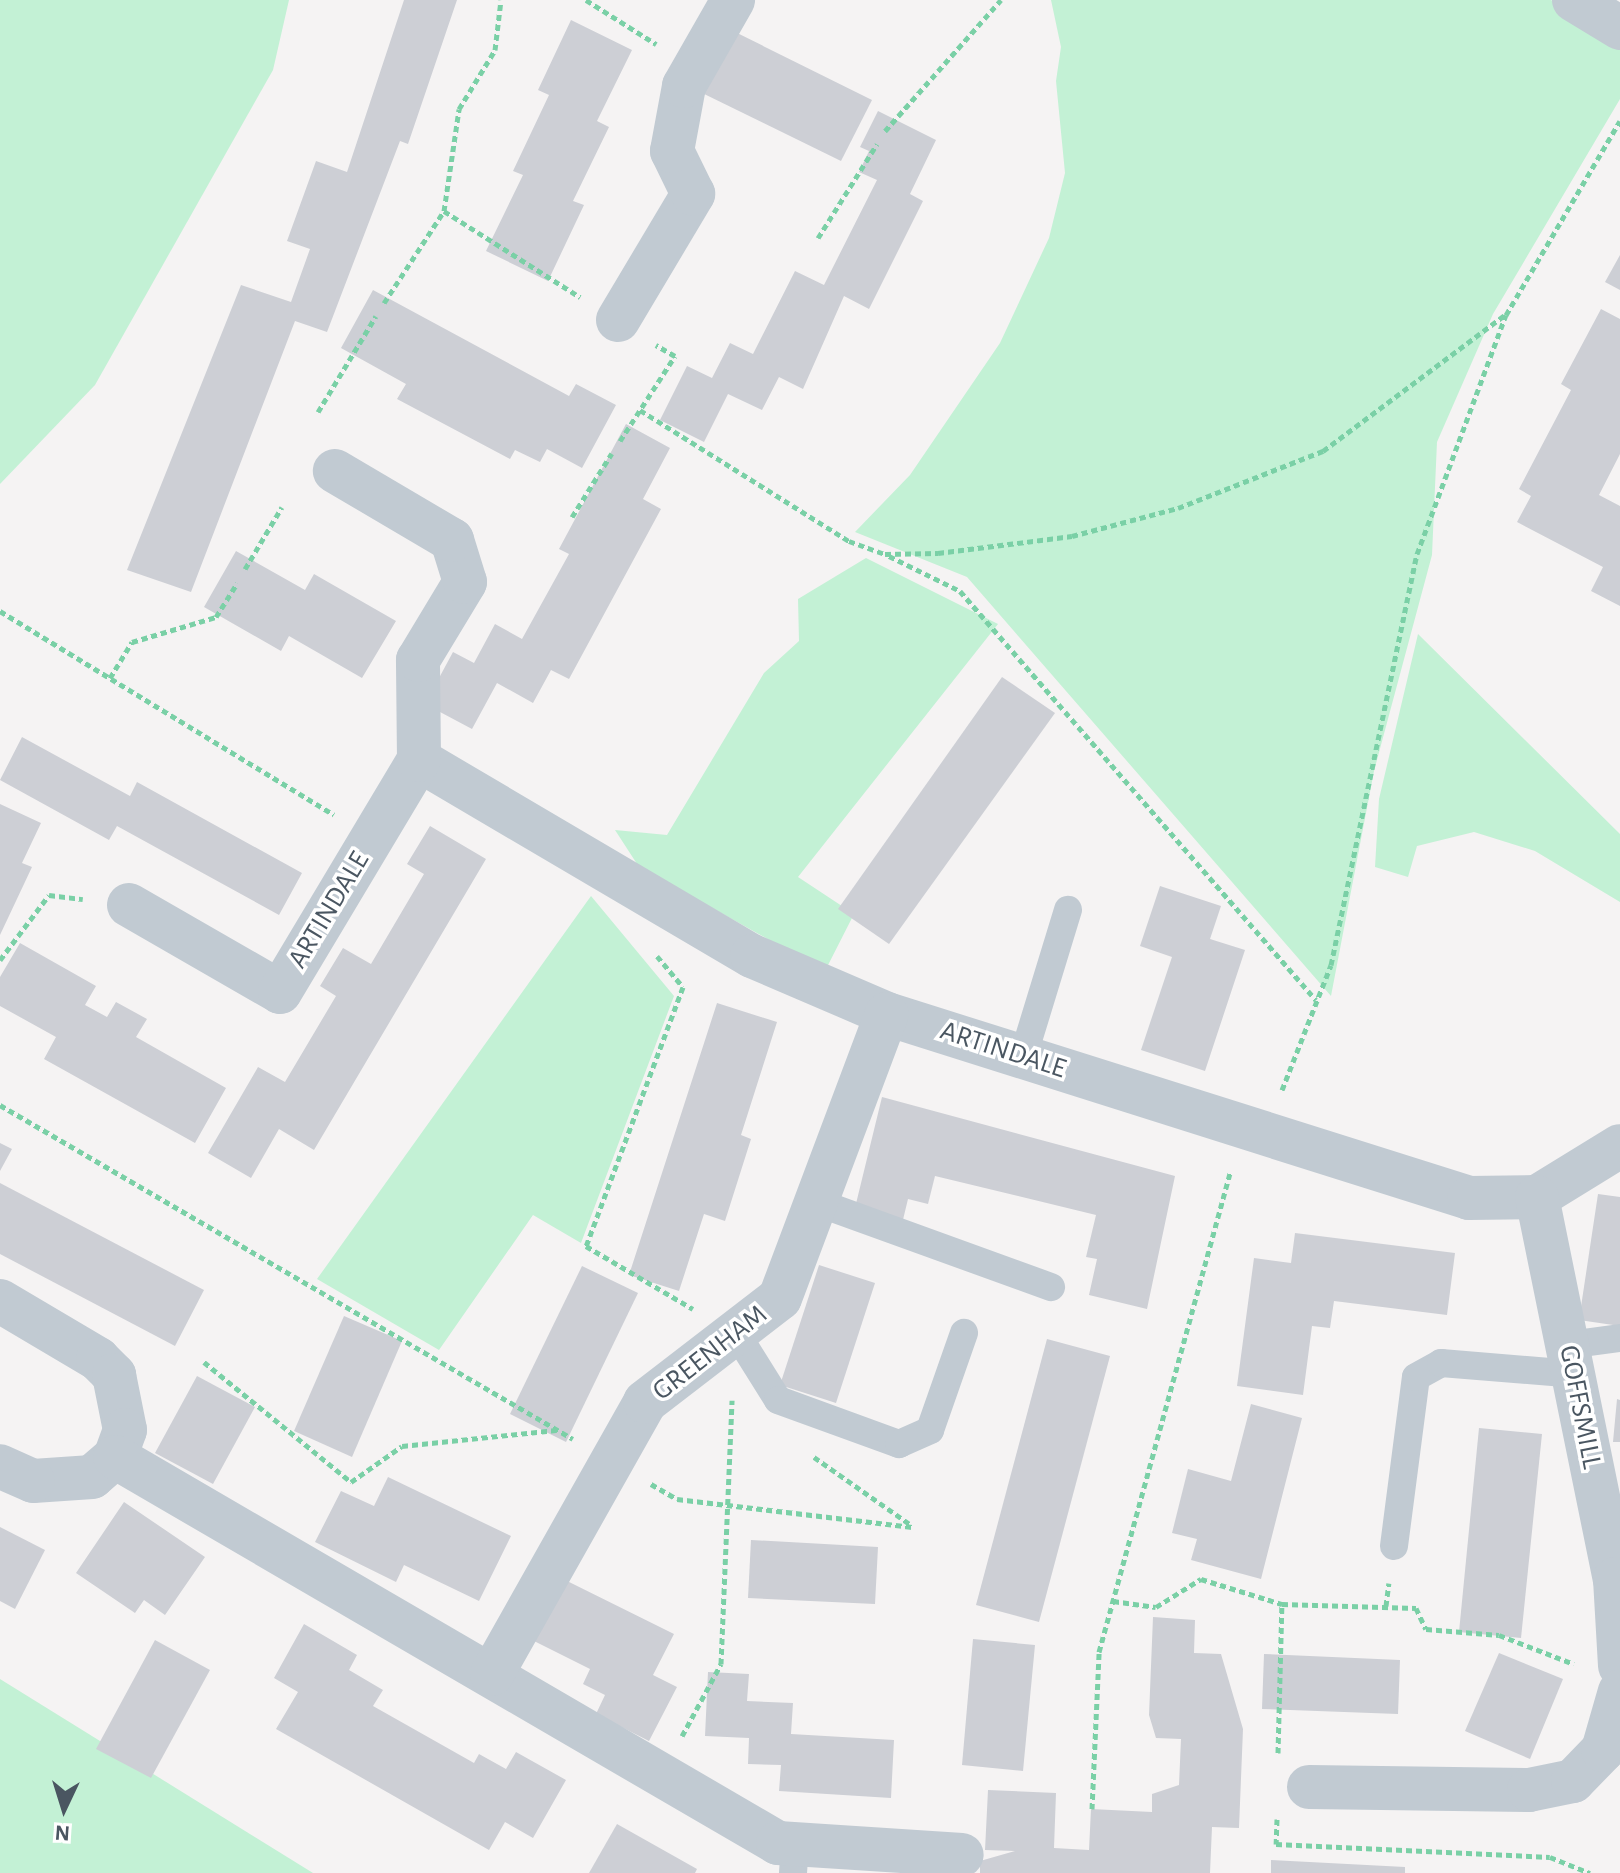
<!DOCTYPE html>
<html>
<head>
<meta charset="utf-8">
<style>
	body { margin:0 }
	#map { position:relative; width:1620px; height:1873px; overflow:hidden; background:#f5f3f3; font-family:"Alegreya Sans",sans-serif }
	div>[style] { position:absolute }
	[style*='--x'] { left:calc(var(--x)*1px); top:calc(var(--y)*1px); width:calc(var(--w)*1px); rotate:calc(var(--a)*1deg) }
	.green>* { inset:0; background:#c3f1d5 }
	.building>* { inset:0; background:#cdcfd5 }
	.path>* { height:5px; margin-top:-2.5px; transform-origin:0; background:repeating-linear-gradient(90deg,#7ad0a6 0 6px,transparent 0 10px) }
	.service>* { height:28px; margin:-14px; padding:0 14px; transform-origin:14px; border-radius:14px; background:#c1cad2 }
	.minor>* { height:44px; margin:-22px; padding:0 22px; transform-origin:22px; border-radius:22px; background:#c1cad2 }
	span { translate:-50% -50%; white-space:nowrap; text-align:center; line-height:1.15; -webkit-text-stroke:7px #fff; paint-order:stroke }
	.street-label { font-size:28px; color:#4a5661 }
	.north { position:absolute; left:24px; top:1769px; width:80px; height:80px; -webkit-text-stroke:6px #fff; paint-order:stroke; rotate:184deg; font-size:22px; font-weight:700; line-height:32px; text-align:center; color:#4a5661 }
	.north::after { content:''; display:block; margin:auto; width:28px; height:36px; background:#4a5661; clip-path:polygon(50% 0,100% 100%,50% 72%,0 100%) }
</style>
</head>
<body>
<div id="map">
	<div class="green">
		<div style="clip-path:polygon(0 0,289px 0,273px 70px,95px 385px,0 484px)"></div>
		<div style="clip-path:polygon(1051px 0,1551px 0,1620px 40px,1620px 99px,1493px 314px,1437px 442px,1432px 555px,1374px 771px,1331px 996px,967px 577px,855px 532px,910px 475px,1000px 343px,1049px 238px,1065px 173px,1056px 81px,1061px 47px)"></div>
		<div style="clip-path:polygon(866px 558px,998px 624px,798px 877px,854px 914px,825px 971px,639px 867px,615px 830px,667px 835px,764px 673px,799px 641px,798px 599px)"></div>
		<div style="clip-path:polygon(1418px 634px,1620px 834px,1620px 902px,1535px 851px,1474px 832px,1417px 846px,1408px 877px,1375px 867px,1379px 799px)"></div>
		<div style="clip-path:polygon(591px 896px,674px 996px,581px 1243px,533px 1215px,439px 1350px,317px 1279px)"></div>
		<div style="clip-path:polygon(0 1679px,313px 1873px,0 1873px)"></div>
	</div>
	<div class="building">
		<div style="clip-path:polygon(404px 0,457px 0,408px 144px,400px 141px,327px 332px,295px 321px,191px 592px,127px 570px,241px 285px,291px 302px,310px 249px,287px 241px,316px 161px,347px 172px)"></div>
		<div style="clip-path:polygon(571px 20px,632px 50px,597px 121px,609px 127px,573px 201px,584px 205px,548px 281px,486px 251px,523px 175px,513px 171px,549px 95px,538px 90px)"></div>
		<div style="clip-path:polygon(727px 28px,872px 100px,841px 161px,696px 90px)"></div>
		<div style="clip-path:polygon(878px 111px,936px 140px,910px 194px,923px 201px,869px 309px,844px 296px,803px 389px,779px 377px,762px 410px,728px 394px,704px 442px,660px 420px,687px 366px,712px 378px,730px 343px,753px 354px,795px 271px,824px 285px,877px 180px,859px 172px,869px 151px,860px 147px)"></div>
		<div style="clip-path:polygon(1620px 255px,1620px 290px,1605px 282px)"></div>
		<div style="clip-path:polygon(373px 290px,569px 396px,576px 384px,616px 405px,582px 468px,547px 449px,540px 462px,515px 450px,510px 459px,397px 399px,406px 384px,341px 348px)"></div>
		<div style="clip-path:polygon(1601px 309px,1620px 319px,1620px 454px,1599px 495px,1620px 506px,1620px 606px,1591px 591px,1603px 567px,1517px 522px,1531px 496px,1519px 489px,1571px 390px,1561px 384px)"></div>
		<div style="clip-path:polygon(626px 424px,670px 448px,643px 499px,661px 509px,569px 679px,551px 670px,533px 703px,497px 683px,472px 729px,425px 704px,453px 652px,474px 663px,495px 624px,522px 639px,569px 554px,559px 549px)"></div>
		<div style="clip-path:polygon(236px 551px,305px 590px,314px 574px,396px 621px,362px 678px,289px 636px,281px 651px,204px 607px)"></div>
		<div style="clip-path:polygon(1002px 677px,1055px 713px,889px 944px,838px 909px)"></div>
		<div style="clip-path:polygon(22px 737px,130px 796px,137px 782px,302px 873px,279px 915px,117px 826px,109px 840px,0 780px)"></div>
		<div style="clip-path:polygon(0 804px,41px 823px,22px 863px,32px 867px,0 935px)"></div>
		<div style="clip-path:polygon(430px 826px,486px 859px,314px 1150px,279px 1129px,251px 1178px,208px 1153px,258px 1067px,285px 1082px,336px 996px,320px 986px,343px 948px,371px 964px,424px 874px,407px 864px)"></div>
		<div style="clip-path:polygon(1160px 886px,1221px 906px,1210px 939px,1245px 950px,1205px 1071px,1141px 1050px,1172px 957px,1140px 946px)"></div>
		<div style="clip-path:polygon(20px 943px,96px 986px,85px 1005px,107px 1017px,116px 1002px,147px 1019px,136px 1037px,226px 1088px,195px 1143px,44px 1059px,56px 1037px,0 1006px,0 977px)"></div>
		<div style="clip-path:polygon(717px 1003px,777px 1022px,741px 1135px,751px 1139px,725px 1221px,704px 1214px,679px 1291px,629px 1275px)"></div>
		<div style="clip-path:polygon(882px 1097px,1175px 1176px,1147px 1309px,1089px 1295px,1097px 1259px,1086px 1257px,1096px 1215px,935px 1176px,928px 1204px,908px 1199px,901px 1228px,853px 1216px)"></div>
		<div style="clip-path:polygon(0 1143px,12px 1149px,0 1171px)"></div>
		<div style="clip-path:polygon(0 1183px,204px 1290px,175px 1346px,0 1254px)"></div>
		<div style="clip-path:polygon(1598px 1194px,1620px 1197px,1620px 1326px,1579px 1320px)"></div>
		<div style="clip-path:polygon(1295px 1233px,1455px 1253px,1447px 1315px,1334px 1301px,1330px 1328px,1312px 1326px,1303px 1395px,1237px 1386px,1254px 1258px,1291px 1263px)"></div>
		<div style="clip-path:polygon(819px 1265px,875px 1283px,836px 1403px,780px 1385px)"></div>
		<div style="clip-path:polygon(582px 1266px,638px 1293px,566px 1442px,510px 1414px)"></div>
		<div style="clip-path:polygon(344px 1316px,402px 1341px,352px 1457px,294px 1431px)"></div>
		<div style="clip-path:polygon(1047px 1339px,1110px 1356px,1039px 1622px,976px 1605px)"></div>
		<div style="clip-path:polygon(197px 1376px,255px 1407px,213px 1484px,155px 1453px)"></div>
		<div style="clip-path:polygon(1617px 1399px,1620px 1400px,1620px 1442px,1613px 1442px)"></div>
		<div style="clip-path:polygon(1251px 1404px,1302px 1418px,1261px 1579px,1191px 1560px,1197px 1539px,1172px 1533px,1188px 1469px,1231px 1481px)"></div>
		<div style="clip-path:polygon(1479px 1428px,1542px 1434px,1521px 1638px,1459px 1632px)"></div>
		<div style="clip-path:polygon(388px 1477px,511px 1536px,479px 1601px,404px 1565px,396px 1582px,315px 1542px,341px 1491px,374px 1506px)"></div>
		<div style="clip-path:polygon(124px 1502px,205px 1557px,165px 1615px,144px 1600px,135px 1613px,76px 1573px)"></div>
		<div style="clip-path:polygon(0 1527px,45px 1550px,15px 1609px,0 1601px)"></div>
		<div style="clip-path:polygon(751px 1540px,878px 1547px,875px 1604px,748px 1598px)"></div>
		<div style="clip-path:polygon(557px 1576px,674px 1634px,653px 1675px,677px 1687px,649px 1741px,596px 1714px,605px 1695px,583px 1684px,590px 1669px,526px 1637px)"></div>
		<div style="clip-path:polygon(1153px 1617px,1195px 1620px,1194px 1653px,1221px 1654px,1243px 1729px,1239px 1828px,1212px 1827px,1210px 1873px,980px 1873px,980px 1861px,1015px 1851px,985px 1850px,988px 1790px,1056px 1793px,1054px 1848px,1089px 1850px,1091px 1809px,1152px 1812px,1152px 1794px,1179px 1785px,1181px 1739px,1156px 1738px,1149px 1715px)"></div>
		<div style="clip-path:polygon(304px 1624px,357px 1655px,349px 1670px,383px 1690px,373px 1706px,474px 1763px,479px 1754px,506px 1769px,516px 1752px,566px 1780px,533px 1838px,505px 1822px,489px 1850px,276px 1729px,298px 1692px,274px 1678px)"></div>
		<div style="clip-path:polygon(973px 1639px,1035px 1645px,1023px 1771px,962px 1765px)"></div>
		<div style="clip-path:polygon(155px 1640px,210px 1670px,151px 1778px,96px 1749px)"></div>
		<div style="clip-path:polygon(1499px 1653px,1563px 1679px,1530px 1759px,1465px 1731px)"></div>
		<div style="clip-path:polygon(1264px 1654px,1400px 1660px,1398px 1714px,1262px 1709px)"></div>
		<div style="clip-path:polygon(708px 1672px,749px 1674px,747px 1701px,793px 1703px,791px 1734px,894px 1740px,891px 1798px,779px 1791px,781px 1765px,748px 1764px,749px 1738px,705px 1736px)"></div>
		<div style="clip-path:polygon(617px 1824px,697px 1869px,695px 1873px,589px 1873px)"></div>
		<div style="clip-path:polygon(1271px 1860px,1405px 1867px,1405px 1873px,1271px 1873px)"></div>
	</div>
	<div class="path">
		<div style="--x:586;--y:0;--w:83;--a:32.2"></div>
		<div style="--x:885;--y:131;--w:175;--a:-48.5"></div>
		<div style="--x:444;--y:211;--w:161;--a:32.3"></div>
		<div style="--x:818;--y:238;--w:111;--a:-57.9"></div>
		<div style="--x:384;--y:303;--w:110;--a:-56.9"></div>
		<div style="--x:444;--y:211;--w:103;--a:-81.6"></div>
		<div style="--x:459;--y:109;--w:69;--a:-58.6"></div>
		<div style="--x:495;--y:50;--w:50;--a:-83.2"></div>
		<div style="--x:640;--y:410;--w:247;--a:32.1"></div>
		<div style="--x:849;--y:541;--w:38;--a:20"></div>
		<div style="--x:885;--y:554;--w:53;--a:-1.1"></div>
		<div style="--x:938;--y:553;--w:135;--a:-7.2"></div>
		<div style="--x:1072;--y:536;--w:110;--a:-14.8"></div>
		<div style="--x:1178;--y:508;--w:156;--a:-21.5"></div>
		<div style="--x:1323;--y:451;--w:227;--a:-36.8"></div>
		<div style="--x:318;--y:412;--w:112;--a:-58.9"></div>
		<div style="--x:620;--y:441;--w:101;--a:-57.1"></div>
		<div style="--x:675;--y:356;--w:22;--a:-150"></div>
		<div style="--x:572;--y:517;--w:75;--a:-58"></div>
		<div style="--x:889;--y:556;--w:79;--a:26.2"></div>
		<div style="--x:960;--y:591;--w:542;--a:48.96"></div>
		<div style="--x:245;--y:569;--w:72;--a:-59.2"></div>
		<div style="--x:0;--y:611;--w:391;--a:31.4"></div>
		<div style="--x:110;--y:678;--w:42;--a:-58.6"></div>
		<div style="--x:132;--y:642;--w:88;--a:-16.6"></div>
		<div style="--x:216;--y:617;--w:40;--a:-58"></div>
		<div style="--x:657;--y:956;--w:40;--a:50"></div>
		<div style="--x:683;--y:987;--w:277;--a:110.5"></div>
		<div style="--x:586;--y:1246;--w:124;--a:30.5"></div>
		<div style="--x:0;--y:960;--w:81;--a:-53"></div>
		<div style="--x:49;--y:895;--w:34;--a:7"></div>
		<div style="--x:1282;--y:1090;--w:134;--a:-68.6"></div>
		<div style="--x:1331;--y:965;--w:420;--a:-78.2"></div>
		<div style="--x:1417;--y:554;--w:255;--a:-69.6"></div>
		<div style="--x:1506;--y:315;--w:225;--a:-59.6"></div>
		<div style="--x:0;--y:1105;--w:663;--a:30.24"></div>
		<div style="--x:204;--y:1362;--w:190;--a:39.2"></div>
		<div style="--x:351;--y:1482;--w:62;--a:-35.2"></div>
		<div style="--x:402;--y:1446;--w:155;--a:-5.9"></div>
		<div style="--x:814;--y:1457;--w:118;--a:35"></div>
		<div style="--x:651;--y:1484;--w:30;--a:30"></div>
		<div style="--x:677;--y:1499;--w:237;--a:6.8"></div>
		<div style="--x:1113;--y:1601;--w:43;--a:7.9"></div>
		<div style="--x:1156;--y:1607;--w:53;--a:-31.9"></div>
		<div style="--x:1201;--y:1579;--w:85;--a:17.2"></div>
		<div style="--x:1282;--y:1604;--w:134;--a:1.7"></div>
		<div style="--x:1416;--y:1608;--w:23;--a:65"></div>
		<div style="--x:1426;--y:1629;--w:73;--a:4.7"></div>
		<div style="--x:1499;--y:1635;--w:80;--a:21.1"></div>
		<div style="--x:1386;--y:1606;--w:23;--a:-83"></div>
		<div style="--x:682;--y:1736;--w:82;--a:-61.6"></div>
		<div style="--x:721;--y:1664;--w:264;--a:-87.6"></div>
		<div style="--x:1278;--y:1753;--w:149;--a:-88.5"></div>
		<div style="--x:1092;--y:1809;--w:157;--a:-87.4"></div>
		<div style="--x:1099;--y:1652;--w:499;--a:-74.7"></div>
		<div style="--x:1277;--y:1819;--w:25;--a:92"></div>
		<div style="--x:1276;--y:1844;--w:274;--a:2.7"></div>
		<div style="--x:1550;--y:1857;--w:43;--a:21.8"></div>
	</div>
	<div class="service">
		<div style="--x:1023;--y:1057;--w:154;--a:-73"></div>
		<div style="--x:816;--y:1202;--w:250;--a:19.9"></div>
		<div style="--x:738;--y:1336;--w:75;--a:58"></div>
		<div style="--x:778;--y:1400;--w:129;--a:20"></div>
		<div style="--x:899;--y:1444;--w:34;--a:-24"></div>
		<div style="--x:930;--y:1430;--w:103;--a:-70.7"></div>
		<div style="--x:1568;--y:1345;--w:52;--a:-7.7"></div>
		<div style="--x:1394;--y:1546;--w:170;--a:-82.6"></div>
		<div style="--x:1416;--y:1377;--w:29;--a:-29"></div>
		<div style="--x:1441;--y:1363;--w:133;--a:4.7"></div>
		<div style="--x:793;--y:1873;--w:29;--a:-86"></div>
	</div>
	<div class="minor">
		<div style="--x:1574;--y:0;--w:54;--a:31.3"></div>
		<div style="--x:618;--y:320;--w:147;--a:-59.2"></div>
		<div style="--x:693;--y:194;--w:48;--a:-116"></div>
		<div style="--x:672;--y:151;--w:66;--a:-79.5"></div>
		<div style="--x:684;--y:86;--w:99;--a:-60.3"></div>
		<div style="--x:419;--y:760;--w:386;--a:30.5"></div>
		<div style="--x:752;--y:956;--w:147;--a:23.2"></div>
		<div style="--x:887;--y:1014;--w:610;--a:17.54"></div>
		<div style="--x:1469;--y:1198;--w:68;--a:-0.8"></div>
		<div style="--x:1537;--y:1197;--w:97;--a:-31.6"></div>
		<div style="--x:129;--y:905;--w:174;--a:29.9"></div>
		<div style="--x:280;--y:992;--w:270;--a:-59.1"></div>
		<div style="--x:419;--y:760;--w:100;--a:-90.6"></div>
		<div style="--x:418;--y:660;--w:91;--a:-58.9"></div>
		<div style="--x:465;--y:582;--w:44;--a:-107.2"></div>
		<div style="--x:452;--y:540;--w:136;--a:-149.5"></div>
		<div style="--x:1537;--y:1197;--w:390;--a:78.5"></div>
		<div style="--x:1615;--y:1579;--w:87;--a:86.7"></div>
		<div style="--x:0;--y:1301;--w:114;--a:30.6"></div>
		<div style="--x:98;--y:1359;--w:23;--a:45"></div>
		<div style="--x:114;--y:1375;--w:56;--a:78.7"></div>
		<div style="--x:125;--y:1430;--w:29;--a:110"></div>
		<div style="--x:115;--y:1457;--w:30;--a:139"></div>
		<div style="--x:92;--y:1477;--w:59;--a:176.1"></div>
		<div style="--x:33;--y:1481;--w:36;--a:-156"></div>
		<div style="--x:115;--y:1457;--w:767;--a:30.21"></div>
		<div style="--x:778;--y:1843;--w:184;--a:3.7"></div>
		<div style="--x:492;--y:1674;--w:312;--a:-60.6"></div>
		<div style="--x:645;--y:1402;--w:170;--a:-37.6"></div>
		<div style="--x:780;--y:1298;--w:303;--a:-69.4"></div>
		<div style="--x:1309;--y:1787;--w:220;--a:0.8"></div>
		<div style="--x:1529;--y:1790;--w:45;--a:-11.6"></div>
		<div style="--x:1573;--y:1781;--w:43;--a:-45.9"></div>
		<div style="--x:1603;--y:1750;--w:61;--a:-73.9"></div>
	</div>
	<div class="street-label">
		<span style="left:329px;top:910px;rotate:-59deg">ARTINDALE</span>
		<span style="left:1003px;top:1050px;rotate:18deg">ARTINDALE</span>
		<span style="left:710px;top:1353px;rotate:-38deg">GREENHAM</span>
		<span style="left:1580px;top:1407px;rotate:79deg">GOFFSMILL</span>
	</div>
	<div class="north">N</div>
</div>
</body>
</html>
